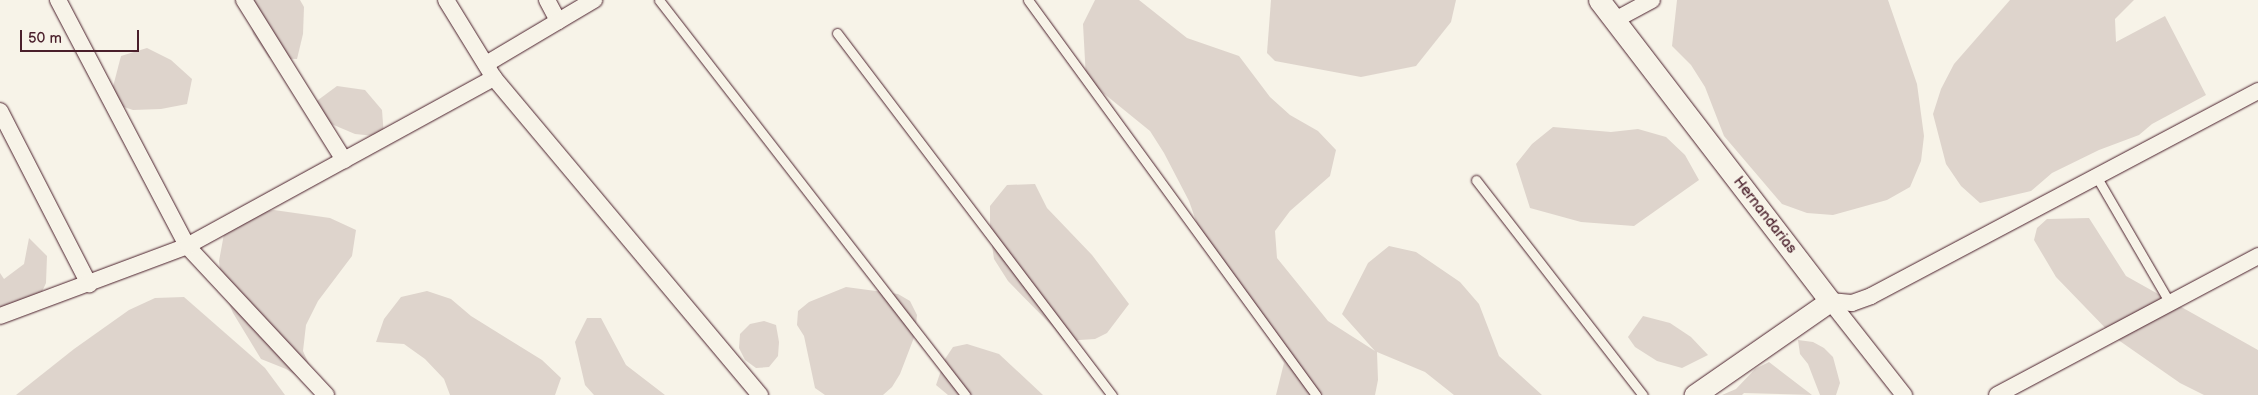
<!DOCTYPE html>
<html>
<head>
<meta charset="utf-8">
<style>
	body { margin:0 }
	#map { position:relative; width:2258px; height:395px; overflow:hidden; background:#f7f3e8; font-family:"Balsamiq Sans",sans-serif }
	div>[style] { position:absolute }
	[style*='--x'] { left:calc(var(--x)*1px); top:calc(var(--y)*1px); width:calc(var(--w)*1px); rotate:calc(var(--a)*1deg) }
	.green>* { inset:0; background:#ded4cc }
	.roads { filter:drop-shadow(0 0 1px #4a1f2b) drop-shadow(0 0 1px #4a1f2b) }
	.service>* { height:9px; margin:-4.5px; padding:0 4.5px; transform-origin:4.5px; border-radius:4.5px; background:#f7f3e8 }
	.minor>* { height:16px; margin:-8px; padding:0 8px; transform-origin:8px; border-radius:8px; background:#f7f3e8 }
	.tertiary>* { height:21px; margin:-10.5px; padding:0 10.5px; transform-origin:10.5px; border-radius:10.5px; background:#f7f3e8 }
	span { translate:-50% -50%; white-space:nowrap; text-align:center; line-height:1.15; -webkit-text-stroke:4px #f7f3e8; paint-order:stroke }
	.street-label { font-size:15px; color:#4a1f2b }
	.scale { position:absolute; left:20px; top:30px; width:119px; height:22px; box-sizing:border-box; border:2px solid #4a1f2b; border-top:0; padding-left:6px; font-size:15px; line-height:18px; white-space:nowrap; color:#4a1f2b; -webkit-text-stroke:4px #f7f3e8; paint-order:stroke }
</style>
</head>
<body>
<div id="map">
	<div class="green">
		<div style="clip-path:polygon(245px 0,300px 0,304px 7px,303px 34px,297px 59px,269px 58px,253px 34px)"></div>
		<div style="clip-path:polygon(1095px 0,1139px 0,1187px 38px,1239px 56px,1270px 97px,1290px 115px,1318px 131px,1336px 150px,1330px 176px,1290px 211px,1275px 231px,1277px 258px,1328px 321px,1375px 351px,1342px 314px,1368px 263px,1389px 246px,1416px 252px,1460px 282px,1479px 304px,1499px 356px,1542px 395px,1454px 395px,1425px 372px,1377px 352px,1378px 380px,1375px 395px,1276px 395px,1284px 363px,1242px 294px,1208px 255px,1189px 201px,1164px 153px,1150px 131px,1086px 79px,1083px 24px)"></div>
		<div style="clip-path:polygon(1271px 0,1456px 0,1451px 22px,1416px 66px,1361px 77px,1275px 61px,1267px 53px)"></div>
		<div style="clip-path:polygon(1677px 0,1888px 0,1917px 84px,1924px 136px,1921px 161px,1910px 187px,1887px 200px,1833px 215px,1807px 213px,1782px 204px,1724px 136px,1705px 87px,1691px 65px,1672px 46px)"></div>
		<div style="clip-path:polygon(2010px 0,2134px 0,2115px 19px,2116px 42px,2165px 16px,2206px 95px,2152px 124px,2139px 135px,2099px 150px,2052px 173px,2031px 191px,1980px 203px,1961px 186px,1946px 164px,1933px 114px,1941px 89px,1954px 64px)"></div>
		<div style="clip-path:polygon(147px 48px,171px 60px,192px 79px,187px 104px,161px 109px,133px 110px,109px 102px,121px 56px)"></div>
		<div style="clip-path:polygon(337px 86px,365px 90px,382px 110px,384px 137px,355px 134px,329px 123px,310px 106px)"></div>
		<div style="clip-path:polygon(1553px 127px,1611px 132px,1638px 129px,1666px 137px,1685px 155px,1699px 180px,1634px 226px,1581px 222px,1530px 208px,1516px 164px,1532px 144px)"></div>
		<div style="clip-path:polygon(1035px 184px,1047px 208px,1092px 255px,1129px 304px,1107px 333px,1095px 339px,1064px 341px,1054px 328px,1008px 281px,994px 259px,990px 232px,990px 206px,1007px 185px)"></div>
		<div style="clip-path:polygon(274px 210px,330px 218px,356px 230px,352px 256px,318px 301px,306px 325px,303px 351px,314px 375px,308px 383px,286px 369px,261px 359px,233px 313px,222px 287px,219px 261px,224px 234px,247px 214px)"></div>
		<div style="clip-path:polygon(2089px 218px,2126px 276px,2258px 350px,2258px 395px,2204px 395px,2180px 383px,2114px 337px,2056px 277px,2034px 240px,2037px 228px,2047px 219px)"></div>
		<div style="clip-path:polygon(29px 238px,47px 256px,46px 283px,35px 307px,0 320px,0 273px,4px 279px,24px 264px)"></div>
		<div style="clip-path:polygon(846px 287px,898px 294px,910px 301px,917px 315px,915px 335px,900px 374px,892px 387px,883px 395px,825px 395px,815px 388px,804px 336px,797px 325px,798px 311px,809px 302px)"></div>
		<div style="clip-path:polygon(427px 291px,451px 299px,471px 316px,542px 360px,561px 378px,555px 395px,450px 395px,444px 379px,425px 359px,404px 344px,376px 342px,384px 319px,401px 297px)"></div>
		<div style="clip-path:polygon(184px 297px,265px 368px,285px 395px,16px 395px,74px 349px,129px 310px,155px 298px)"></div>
		<div style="clip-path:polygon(1643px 316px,1670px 323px,1691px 337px,1708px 355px,1682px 368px,1657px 361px,1635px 347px,1628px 337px)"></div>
		<div style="clip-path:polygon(587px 318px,601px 318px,626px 365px,665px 395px,594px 395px,585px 385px,575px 342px)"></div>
		<div style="clip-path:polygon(764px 321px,776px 325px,779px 342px,778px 356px,769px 367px,756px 368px,745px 360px,739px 348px,740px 334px,750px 324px)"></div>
		<div style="clip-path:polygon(1798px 340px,1813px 342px,1824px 348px,1833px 357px,1840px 383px,1836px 395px,1820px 395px,1808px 364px,1800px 354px)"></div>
		<div style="clip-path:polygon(967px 344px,999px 354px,1043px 395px,948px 395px,936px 385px,945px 359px,953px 347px)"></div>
		<div style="clip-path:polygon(1769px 362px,1812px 395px,1744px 393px,1742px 395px,1722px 395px,1736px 389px,1755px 369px)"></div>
	</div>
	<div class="roads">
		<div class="service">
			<div style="--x:659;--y:0;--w:500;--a:52.2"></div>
			<div style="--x:1028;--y:0;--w:489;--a:53.9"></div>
			<div style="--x:837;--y:33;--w:455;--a:52.8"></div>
			<div style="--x:2096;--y:176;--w:147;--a:59.8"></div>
			<div style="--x:1476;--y:180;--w:272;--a:52.2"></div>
		</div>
		<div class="minor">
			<div style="--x:58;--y:0;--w:278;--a:62.3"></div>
			<div style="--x:187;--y:246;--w:204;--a:47"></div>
			<div style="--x:244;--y:0;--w:189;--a:58"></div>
			<div style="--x:446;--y:0;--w:92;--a:58.4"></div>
			<div style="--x:494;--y:78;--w:414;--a:50"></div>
			<div style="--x:547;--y:0;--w:24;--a:62"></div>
			<div style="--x:1615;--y:20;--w:42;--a:-28.4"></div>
			<div style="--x:486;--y:64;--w:126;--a:-30.7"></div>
			<div style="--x:0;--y:111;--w:195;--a:62.8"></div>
			<div style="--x:1830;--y:301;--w:22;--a:5"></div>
			<div style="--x:1852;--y:303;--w:20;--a:-20"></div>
			<div style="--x:1871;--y:296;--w:438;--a:-27.9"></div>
			<div style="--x:1830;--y:301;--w:120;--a:51.8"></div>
			<div style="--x:0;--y:316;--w:200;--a:-20.5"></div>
			<div style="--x:187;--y:246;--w:350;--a:-28.7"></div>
			<div style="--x:1997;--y:395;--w:296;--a:-28"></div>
		</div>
		<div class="tertiary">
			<div style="--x:1599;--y:0;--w:379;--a:52.5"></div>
			<div style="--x:1830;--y:301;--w:165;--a:145.2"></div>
		</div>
	</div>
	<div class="street-label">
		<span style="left:1765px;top:215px;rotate:52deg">Hernandarias</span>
	</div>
	<div class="scale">50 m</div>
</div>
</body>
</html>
